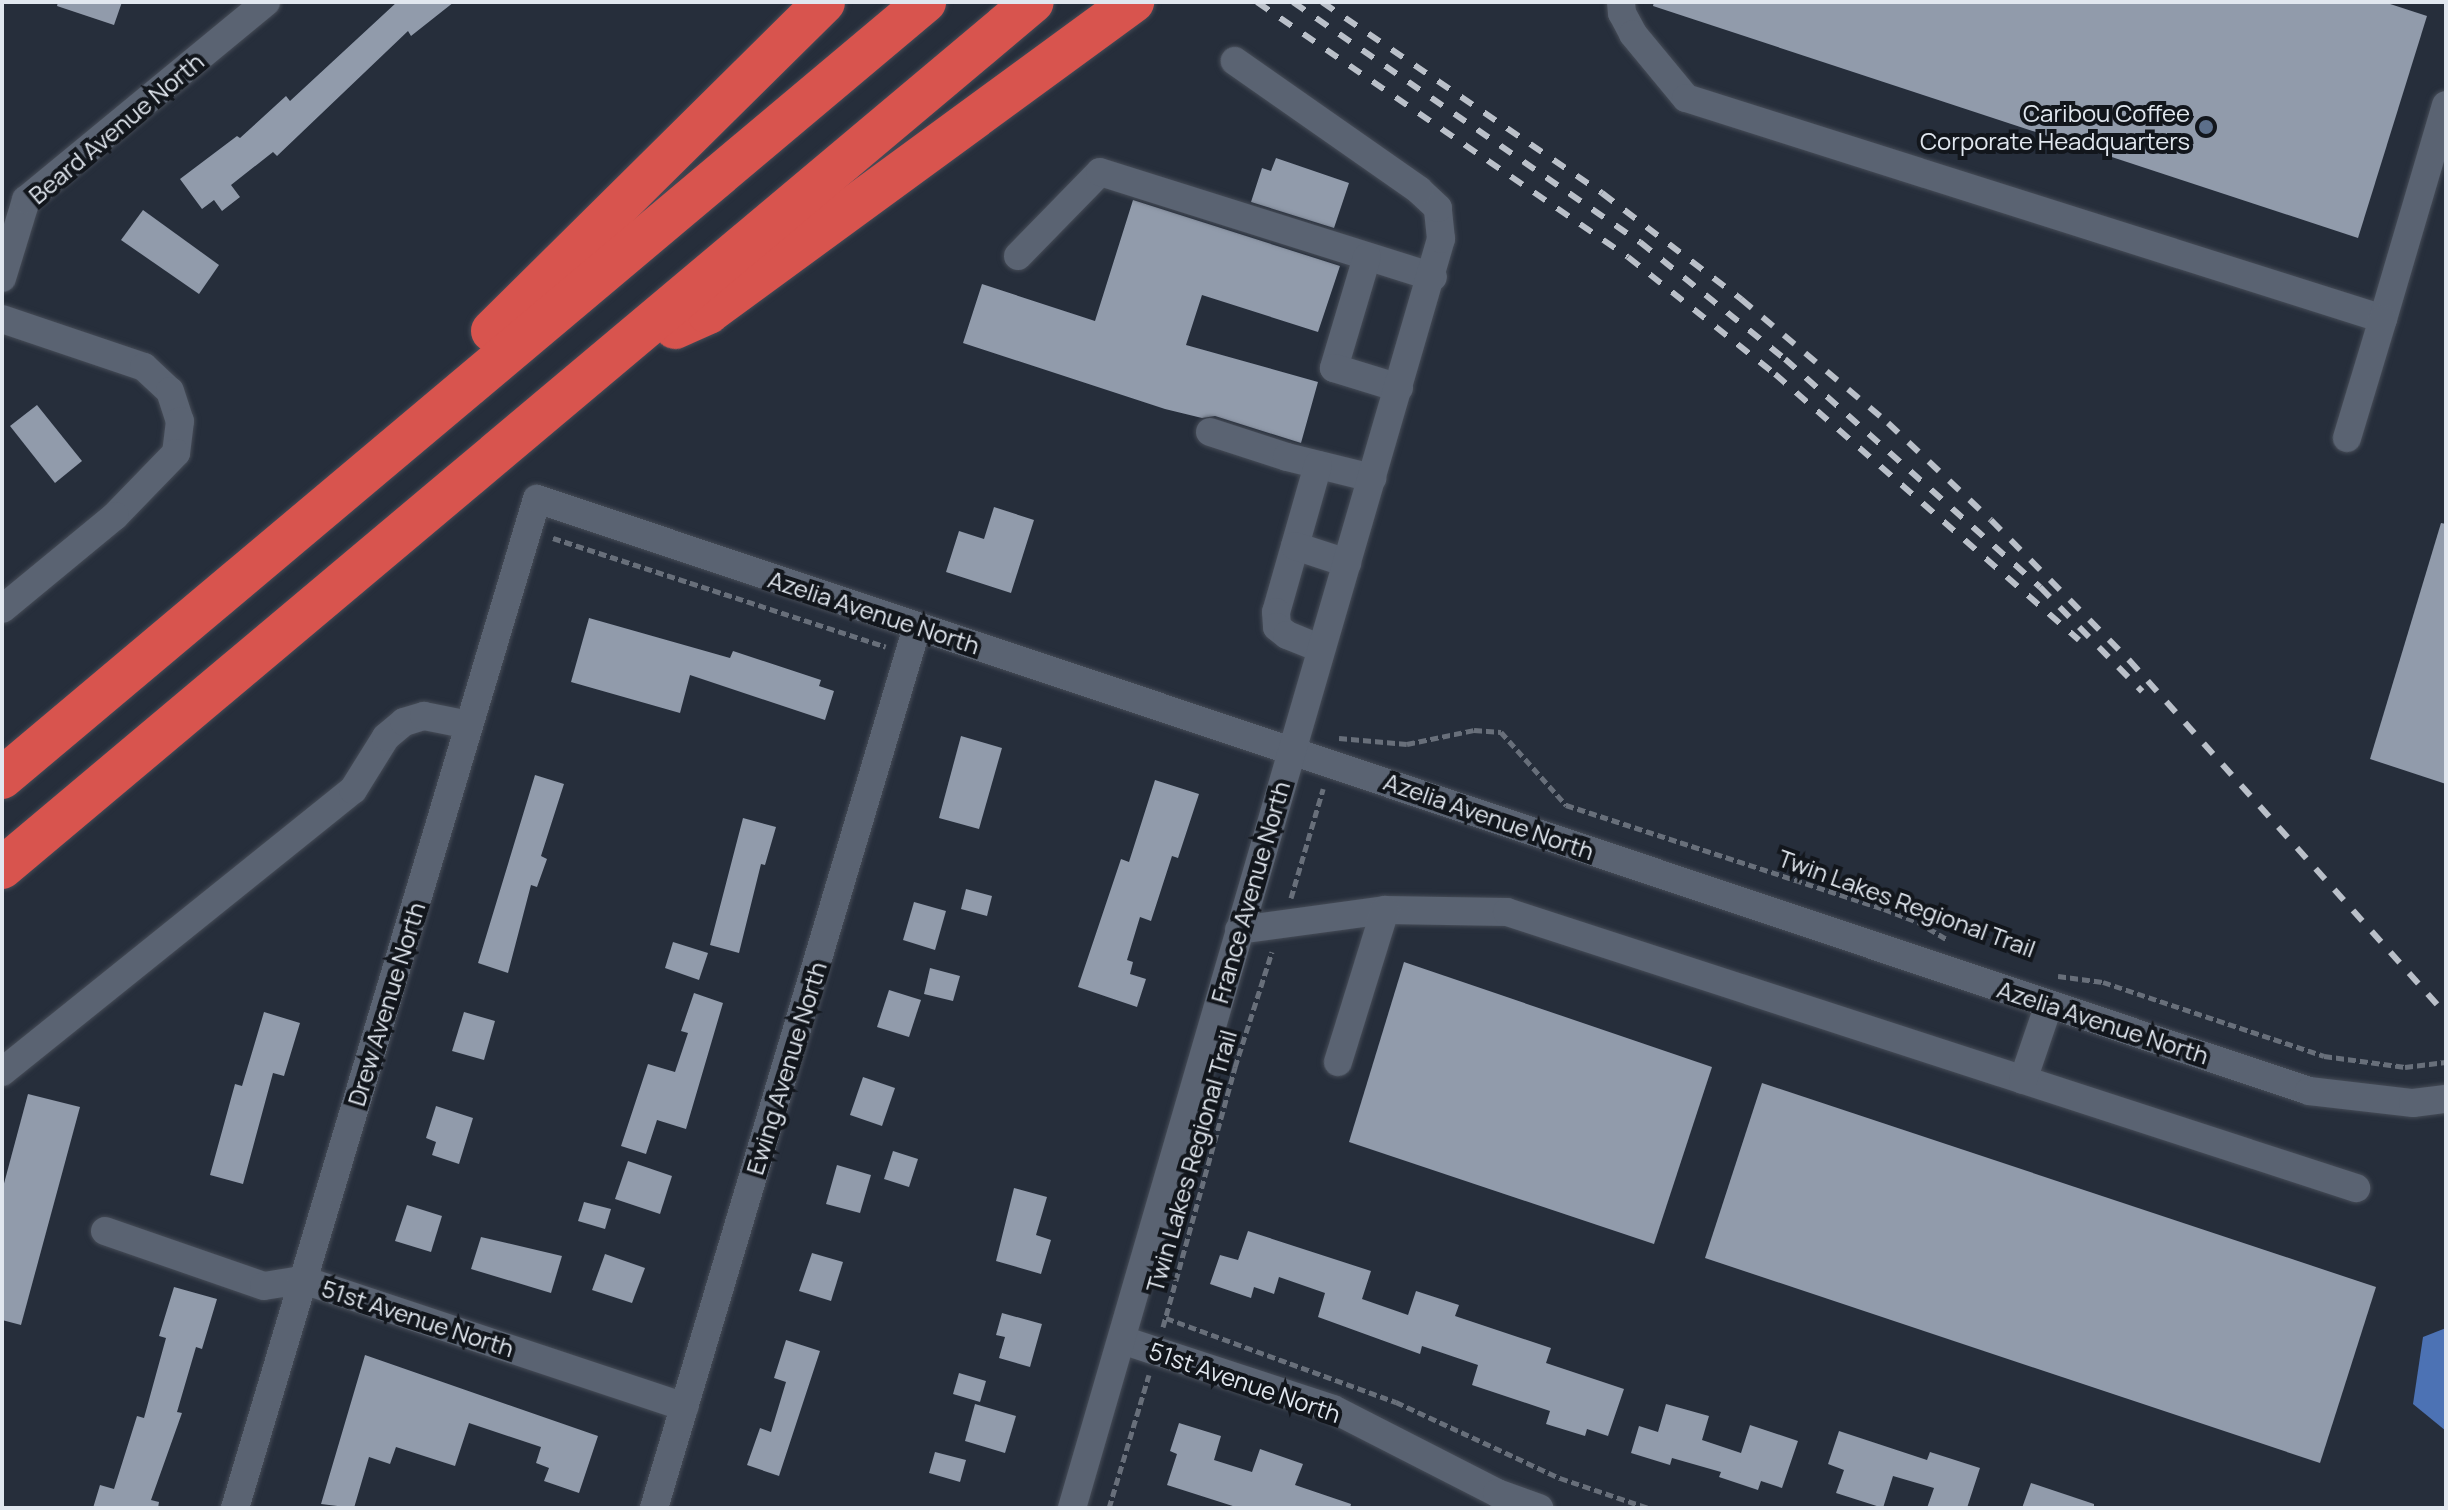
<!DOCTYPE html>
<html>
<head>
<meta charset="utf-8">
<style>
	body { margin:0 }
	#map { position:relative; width:2448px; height:1510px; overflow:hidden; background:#262e3b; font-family:Manrope,sans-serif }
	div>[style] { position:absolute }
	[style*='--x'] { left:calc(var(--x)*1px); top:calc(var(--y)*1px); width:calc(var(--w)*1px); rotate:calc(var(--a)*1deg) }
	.water>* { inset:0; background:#4c72b4 }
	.building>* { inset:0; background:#919bab }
	.path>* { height:5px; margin-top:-2.5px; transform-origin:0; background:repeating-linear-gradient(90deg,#686f7a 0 8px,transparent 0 12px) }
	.roads { filter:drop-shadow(0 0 2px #464c57) drop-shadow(0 0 2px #464c57) }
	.minor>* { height:28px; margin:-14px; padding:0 14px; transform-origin:14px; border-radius:14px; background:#5a6372 }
	.highway>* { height:42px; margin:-21px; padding:0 21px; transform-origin:21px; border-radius:21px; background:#d8544e }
	.rail>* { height:6px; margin-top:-3px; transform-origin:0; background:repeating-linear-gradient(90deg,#bac0c9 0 14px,transparent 0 28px) }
	.dots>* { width:22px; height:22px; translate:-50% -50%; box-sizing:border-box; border:4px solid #12161c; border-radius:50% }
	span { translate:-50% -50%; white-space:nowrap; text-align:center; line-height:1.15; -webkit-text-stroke:8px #12161c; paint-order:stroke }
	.poi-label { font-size:24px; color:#e1e7ef }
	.right { translate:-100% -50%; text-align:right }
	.street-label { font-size:24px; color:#e1e7ef }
	.frame { position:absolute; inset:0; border:4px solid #e1e7ef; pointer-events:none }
</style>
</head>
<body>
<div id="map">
	<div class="water">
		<div style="clip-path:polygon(2446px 1328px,2446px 1431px,2413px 1404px,2423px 1337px)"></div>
	</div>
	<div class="building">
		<div style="clip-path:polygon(58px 2px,122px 2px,114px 25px,57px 6px)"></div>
		<div style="clip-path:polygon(397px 2px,454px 2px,411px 36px,408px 31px,277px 156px,273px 152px,231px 185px,240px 197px,222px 211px,214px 200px,202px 209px,180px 179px,237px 136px,240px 138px,286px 96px,290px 101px)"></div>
		<div style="clip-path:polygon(1654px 2px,2384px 2px,2427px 16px,2358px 238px,1653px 6px)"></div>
		<div style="clip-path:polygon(1276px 158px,1349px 183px,1334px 228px,1251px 202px,1262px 168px,1271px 171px)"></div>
		<div style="clip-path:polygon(1133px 200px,1340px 266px,1318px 332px,1202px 295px,1186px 345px,1318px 382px,1301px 443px,1215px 416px,1202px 418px,1165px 409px,963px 343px,982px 284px,1095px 321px)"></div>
		<div style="clip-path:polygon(143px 210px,219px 265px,199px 294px,121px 240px)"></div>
		<div style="clip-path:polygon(37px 405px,82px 461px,55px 483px,10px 426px)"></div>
		<div style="clip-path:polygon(994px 507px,1034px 520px,1011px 593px,946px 572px,959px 531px,984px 539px)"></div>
		<div style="clip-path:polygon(2441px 523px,2446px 524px,2446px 784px,2370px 759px)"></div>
		<div style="clip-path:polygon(589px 618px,730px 658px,733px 651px,821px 680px,819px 686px,834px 691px,825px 720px,690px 675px,680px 713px,571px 682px)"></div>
		<div style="clip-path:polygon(961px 736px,1002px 748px,979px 829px,939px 818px)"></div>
		<div style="clip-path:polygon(535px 775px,564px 784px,541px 856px,547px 859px,537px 887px,531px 885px,508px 973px,478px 963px)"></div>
		<div style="clip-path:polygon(1155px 780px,1199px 794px,1178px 858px,1172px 856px,1151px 921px,1140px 917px,1127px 960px,1133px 962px,1130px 974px,1146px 979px,1137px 1007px,1078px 987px,1121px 859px,1129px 862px)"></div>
		<div style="clip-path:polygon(743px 818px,776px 827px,765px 865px,761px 864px,739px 953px,710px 945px)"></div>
		<div style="clip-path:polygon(966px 889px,992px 896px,987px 916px,961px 909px)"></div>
		<div style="clip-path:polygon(914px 902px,946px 911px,935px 950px,903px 940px)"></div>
		<div style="clip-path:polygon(673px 942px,708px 953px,699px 980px,665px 968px)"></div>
		<div style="clip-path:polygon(1404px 962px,1712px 1067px,1654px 1244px,1349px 1142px)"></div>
		<div style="clip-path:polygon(930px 968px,960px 976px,953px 1001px,924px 994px)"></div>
		<div style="clip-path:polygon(889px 990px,921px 1000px,909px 1037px,877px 1027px)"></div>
		<div style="clip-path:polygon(694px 993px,723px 1003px,686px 1129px,657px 1120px,646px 1154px,621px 1146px,648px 1064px,675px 1072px,688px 1033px,681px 1031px)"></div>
		<div style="clip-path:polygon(264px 1012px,300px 1023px,284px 1076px,273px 1073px,243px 1184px,210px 1175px,235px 1084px,242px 1086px)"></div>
		<div style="clip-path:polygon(464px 1012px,495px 1021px,484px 1060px,452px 1051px)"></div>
		<div style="clip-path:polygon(863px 1077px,895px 1088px,882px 1126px,850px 1115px)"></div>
		<div style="clip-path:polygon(1762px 1083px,2376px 1287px,2320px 1463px,1705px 1258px)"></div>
		<div style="clip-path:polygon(28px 1094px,80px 1107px,21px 1325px,2px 1320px,2px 1191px)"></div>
		<div style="clip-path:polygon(436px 1106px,473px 1118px,459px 1164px,432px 1155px,436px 1142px,426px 1138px)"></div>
		<div style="clip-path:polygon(893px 1151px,918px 1159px,909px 1187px,884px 1179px)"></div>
		<div style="clip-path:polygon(628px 1161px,672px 1176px,660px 1214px,615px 1199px)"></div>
		<div style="clip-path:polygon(837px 1165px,871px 1175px,860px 1213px,826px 1204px)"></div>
		<div style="clip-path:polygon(1014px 1188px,1047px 1197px,1036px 1235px,1051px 1240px,1041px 1274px,996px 1261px)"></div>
		<div style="clip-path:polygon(584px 1202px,611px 1209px,605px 1229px,578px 1221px)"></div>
		<div style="clip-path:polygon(407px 1205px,442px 1216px,431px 1252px,395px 1241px)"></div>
		<div style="clip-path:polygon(1248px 1231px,1371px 1271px,1362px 1299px,1408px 1315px,1416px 1291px,1459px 1305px,1455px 1316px,1551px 1348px,1546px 1363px,1624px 1389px,1608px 1436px,1587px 1429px,1585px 1436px,1546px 1424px,1550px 1411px,1472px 1385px,1478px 1365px,1422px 1346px,1420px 1354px,1318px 1317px,1325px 1293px,1279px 1277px,1274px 1294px,1254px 1287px,1251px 1298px,1210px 1284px,1220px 1255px,1238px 1260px)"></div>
		<div style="clip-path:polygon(481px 1237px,562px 1256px,551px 1293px,471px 1269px)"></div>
		<div style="clip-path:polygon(812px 1253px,843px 1262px,831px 1301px,799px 1291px)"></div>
		<div style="clip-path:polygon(605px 1254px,645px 1268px,632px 1303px,592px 1290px)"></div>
		<div style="clip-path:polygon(174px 1287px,217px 1299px,202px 1349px,196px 1347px,177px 1412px,182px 1413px,151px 1500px,159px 1502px,158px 1508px,93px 1508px,100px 1485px,114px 1489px,137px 1416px,144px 1418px,166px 1338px,159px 1336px)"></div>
		<div style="clip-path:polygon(1002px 1313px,1042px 1324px,1030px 1367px,999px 1358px,1005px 1337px,996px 1335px)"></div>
		<div style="clip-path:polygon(786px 1340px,820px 1351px,779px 1476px,747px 1465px,760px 1428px,771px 1432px,786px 1382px,774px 1378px)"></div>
		<div style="clip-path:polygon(365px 1355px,598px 1436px,579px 1493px,544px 1481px,549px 1468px,536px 1463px,541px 1447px,469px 1423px,455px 1466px,396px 1447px,390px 1464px,369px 1457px,354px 1508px,321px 1504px)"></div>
		<div style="clip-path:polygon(959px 1373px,986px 1381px,980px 1402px,953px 1394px)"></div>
		<div style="clip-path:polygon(975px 1404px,1016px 1416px,1005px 1453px,965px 1441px)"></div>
		<div style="clip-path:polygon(1666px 1404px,1709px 1416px,1702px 1440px,1741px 1453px,1750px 1425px,1798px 1441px,1782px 1488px,1761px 1481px,1758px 1490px,1719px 1477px,1721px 1472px,1672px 1458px,1670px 1465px,1631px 1453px,1639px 1426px,1658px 1432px)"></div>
		<div style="clip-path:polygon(1179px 1423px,1221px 1436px,1214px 1460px,1252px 1472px,1260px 1449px,1303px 1464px,1295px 1485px,1351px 1504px,1350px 1508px,1239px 1508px,1167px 1485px,1177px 1454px,1170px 1451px)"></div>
		<div style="clip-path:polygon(1839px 1431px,1927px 1460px,1930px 1452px,1980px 1468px,1967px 1508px,1927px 1508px,1934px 1488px,1893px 1476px,1883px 1508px,1836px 1493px,1844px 1470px,1828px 1464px)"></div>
		<div style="clip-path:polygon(935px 1452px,966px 1460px,960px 1482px,929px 1473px)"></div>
		<div style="clip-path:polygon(2031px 1483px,2094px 1504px,2094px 1508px,2022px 1508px)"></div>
	</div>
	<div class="path">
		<div style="--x:553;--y:538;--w:350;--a:18.1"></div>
		<div style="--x:1339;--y:738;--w:68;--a:5"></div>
		<div style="--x:1407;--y:744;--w:68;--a:-11.8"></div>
		<div style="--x:1474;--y:730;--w:27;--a:4"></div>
		<div style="--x:1501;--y:732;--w:98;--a:48.3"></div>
		<div style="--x:1566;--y:805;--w:335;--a:18.1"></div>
		<div style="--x:1884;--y:909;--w:36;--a:21"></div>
		<div style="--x:1918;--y:922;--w:33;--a:31"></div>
		<div style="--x:1291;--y:898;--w:114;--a:-73.6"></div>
		<div style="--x:2058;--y:976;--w:45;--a:7.6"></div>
		<div style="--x:2103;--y:982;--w:233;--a:18.5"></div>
		<div style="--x:2324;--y:1056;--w:82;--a:7.7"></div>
		<div style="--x:2405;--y:1067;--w:41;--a:-7"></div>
		<div style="--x:1166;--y:1318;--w:245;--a:20.1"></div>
		<div style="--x:1396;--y:1402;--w:181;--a:24.9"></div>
		<div style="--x:1560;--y:1478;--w:93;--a:18.8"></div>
		<div style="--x:1163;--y:1327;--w:270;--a:-74.5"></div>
		<div style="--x:1235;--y:1067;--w:121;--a:-72.2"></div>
		<div style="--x:1109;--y:1508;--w:139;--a:-73.3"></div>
	</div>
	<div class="roads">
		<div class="minor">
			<div style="--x:1621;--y:2;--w:11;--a:85"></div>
			<div style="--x:1622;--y:13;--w:24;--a:62"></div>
			<div style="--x:1633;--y:34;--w:83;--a:50.4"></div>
			<div style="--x:1686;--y:98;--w:731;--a:17.59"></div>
			<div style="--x:2383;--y:319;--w:223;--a:-73.6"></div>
			<div style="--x:1018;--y:256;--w:117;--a:-45.7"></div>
			<div style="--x:1100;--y:172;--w:349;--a:17.5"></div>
			<div style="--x:1367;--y:257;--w:116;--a:106.6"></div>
			<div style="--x:1334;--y:368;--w:68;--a:17.1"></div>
			<div style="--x:2;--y:278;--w:82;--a:-72.9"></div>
			<div style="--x:26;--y:200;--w:311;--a:-39.5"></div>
			<div style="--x:2;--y:319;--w:150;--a:18.7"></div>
			<div style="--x:144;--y:367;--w:35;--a:43"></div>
			<div style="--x:170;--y:391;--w:32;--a:72"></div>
			<div style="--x:180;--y:421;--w:32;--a:97"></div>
			<div style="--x:176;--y:453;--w:88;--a:134.1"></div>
			<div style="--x:115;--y:516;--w:146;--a:140.5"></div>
			<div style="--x:1210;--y:432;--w:81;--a:18"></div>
			<div style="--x:1287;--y:457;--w:88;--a:13.9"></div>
			<div style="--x:2347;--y:438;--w:124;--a:-73.2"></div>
			<div style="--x:1318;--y:465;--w:153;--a:105.9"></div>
			<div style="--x:1276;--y:612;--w:15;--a:86"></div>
			<div style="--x:1277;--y:627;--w:13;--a:39"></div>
			<div style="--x:1287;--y:635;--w:37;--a:22"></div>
			<div style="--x:1295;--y:546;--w:55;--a:18.1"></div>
			<div style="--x:1239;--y:930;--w:147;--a:-7.8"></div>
			<div style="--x:1385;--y:910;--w:122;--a:0.9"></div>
			<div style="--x:1507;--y:912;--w:893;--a:18.01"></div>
			<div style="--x:1338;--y:1062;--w:159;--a:-72.8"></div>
			<div style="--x:2;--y:1072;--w:450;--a:-38.8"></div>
			<div style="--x:353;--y:790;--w:62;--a:-58.1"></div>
			<div style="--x:386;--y:737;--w:23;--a:-40"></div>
			<div style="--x:404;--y:722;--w:21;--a:-17"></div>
			<div style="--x:424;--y:716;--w:46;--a:11.3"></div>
			<div style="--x:2023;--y:1080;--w:80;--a:-71.1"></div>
			<div style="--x:105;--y:1231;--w:168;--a:19.1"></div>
			<div style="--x:264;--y:1286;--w:39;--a:-9"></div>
			<div style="--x:303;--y:1280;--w:402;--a:18.4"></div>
			<div style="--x:1122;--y:1340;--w:222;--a:18.1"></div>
			<div style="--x:1333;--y:1409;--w:184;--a:27.1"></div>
			<div style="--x:1497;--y:1493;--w:45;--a:19.7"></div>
			<div style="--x:235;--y:1508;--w:1053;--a:-73.34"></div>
			<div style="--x:537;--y:499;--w:1868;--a:18.47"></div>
			<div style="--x:2309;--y:1091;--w:105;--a:6.6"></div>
			<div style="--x:2413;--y:1103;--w:33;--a:-7"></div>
			<div style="--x:654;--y:1508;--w:919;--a:-73.38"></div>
			<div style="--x:1072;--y:1508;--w:1322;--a:-73.79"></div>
			<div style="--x:1441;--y:239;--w:31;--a:-96"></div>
			<div style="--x:1438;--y:208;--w:26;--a:-137"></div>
			<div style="--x:1419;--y:190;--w:225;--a:-145"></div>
		</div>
		<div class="highway">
			<div style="--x:675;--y:328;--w:36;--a:-24"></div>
			<div style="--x:708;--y:313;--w:527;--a:-36.2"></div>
			<div style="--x:492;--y:331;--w:467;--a:-44.7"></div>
			<div style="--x:2;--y:778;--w:1206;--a:-40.05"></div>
			<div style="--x:2;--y:868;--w:1346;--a:-40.03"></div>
		</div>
	</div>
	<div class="rail">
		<div style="--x:1257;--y:2;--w:450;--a:34.5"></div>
		<div style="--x:1628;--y:257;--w:188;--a:38.5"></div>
		<div style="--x:1775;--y:374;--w:404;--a:41.2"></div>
		<div style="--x:1293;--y:2;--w:422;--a:34.7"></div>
		<div style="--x:1640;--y:242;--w:186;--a:38.9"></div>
		<div style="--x:1785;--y:359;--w:342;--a:41.8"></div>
		<div style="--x:2040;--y:587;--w:146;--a:45.6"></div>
		<div style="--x:1322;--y:2;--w:339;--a:34.3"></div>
		<div style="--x:1602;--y:193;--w:175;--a:37.3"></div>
		<div style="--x:1741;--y:299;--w:192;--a:40.1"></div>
		<div style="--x:1888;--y:423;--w:141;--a:43.3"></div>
		<div style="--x:1991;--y:520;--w:197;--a:45.4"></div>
		<div style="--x:2129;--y:660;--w:475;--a:48.2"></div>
	</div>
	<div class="dots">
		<div style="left:2206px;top:127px;background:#5c6f8a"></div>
	</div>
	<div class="poi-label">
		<span class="right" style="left:2190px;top:127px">Caribou Coffee<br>Corporate Headquarters</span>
	</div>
	<div class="street-label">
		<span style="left:116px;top:128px;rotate:-40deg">Beard Avenue North</span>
		<span style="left:874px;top:612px;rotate:18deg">Azelia Avenue North</span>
		<span style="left:1489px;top:816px;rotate:19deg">Azelia Avenue North</span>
		<span style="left:1250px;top:892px;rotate:-74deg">France Avenue North</span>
		<span style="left:1907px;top:903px;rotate:20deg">Twin Lakes Regional Trail</span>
		<span style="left:386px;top:1004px;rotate:-73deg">Drew Avenue North</span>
		<span style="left:2103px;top:1022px;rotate:18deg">Azelia Avenue North</span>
		<span style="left:786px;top:1068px;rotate:-73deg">Ewing Avenue North</span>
		<span style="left:1191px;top:1161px;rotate:-74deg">Twin Lakes Regional Trail</span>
		<span style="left:418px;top:1318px;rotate:18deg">51st Avenue North</span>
		<span style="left:1245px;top:1382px;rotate:19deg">51st Avenue North</span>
	</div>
	<div class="frame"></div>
</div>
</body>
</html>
